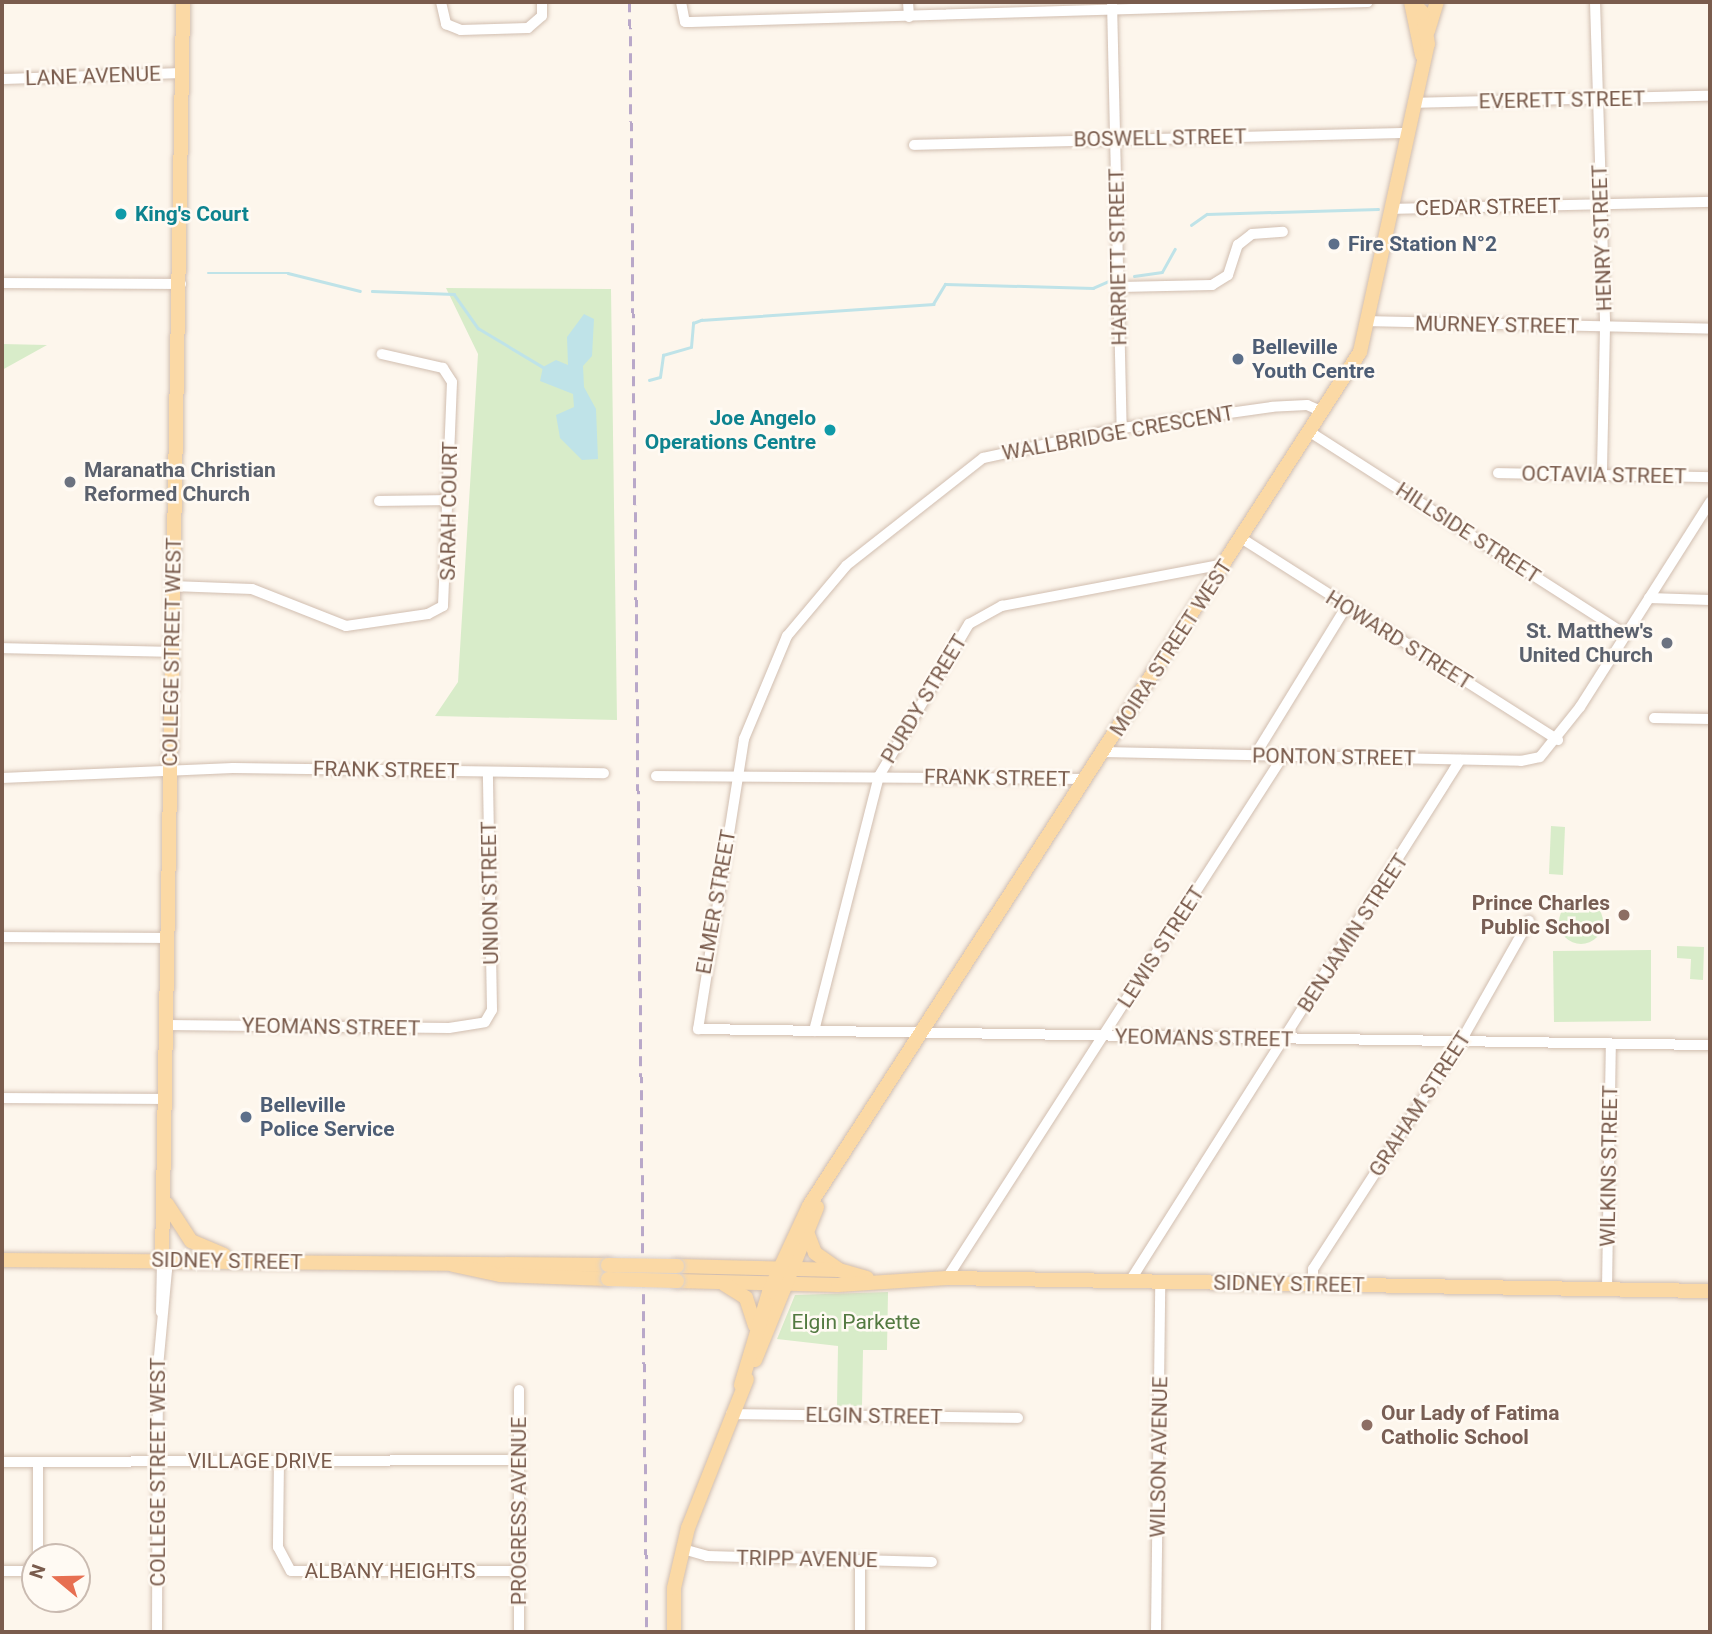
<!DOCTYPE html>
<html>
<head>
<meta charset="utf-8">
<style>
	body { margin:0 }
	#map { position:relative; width:1712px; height:1634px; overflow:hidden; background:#fdf6ec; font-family:Roboto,sans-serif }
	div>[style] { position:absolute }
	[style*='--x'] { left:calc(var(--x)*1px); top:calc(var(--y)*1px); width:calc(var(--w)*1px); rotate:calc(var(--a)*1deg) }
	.green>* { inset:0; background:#d8ecc9 }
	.round { border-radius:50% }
	.water>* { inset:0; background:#bfe3e8 }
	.stream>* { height:2.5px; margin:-1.25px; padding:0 1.25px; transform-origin:1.25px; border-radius:1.25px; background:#bfe3e8 }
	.roads { filter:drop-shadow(0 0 2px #d1beb0) drop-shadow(0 0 2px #d1beb0) }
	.minor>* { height:10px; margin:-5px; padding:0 5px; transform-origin:5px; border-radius:5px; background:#fff }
	.major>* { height:14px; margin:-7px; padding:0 7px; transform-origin:7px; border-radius:7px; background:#fbd9a5 }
	.rail>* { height:2.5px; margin-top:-1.25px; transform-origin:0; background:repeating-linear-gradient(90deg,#b9a8c9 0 10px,transparent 0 17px) }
	.bridges { filter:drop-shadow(0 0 2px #dad1cd) drop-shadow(0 0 2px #dad1cd) }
	.major-bridge>* { height:14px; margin:-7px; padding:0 7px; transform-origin:7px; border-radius:7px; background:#fbd9a5 }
	.dots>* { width:19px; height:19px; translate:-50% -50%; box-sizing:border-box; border:4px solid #fffaf3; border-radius:50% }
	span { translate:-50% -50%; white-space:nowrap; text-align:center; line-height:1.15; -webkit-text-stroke:5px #fffaf3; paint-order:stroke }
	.street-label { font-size:21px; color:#7a5c4d }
	.culture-label { font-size:21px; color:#0d838f; font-weight:700 }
	.left { translate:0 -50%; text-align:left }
	.right { translate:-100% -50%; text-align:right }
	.service-label { font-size:21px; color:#4e5e75; font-weight:700 }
	.worship-label { font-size:21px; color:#5b616d; font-weight:700 }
	.education-label { font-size:21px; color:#785e54; font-weight:700 }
	.park-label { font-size:21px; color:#537a41 }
	.frame { position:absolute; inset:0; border:4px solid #7a5c4d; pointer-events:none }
	.north { position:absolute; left:21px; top:1543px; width:70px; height:70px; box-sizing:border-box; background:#fffaf3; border:2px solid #cabbb1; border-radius:50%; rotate:289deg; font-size:19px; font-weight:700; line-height:28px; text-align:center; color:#7a5c4d }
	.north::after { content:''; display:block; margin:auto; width:24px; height:32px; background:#e76f51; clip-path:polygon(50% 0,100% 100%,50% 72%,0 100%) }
</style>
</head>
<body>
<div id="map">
	<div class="green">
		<div style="clip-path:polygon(446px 288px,611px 289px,617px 720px,435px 716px,458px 682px,478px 354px)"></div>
		<div style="clip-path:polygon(2px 344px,47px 345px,2px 370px)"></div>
		<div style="clip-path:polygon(1551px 826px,1565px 827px,1563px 875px,1549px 874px)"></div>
		<div class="round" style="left:1559px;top:900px;width:44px;height:44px"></div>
		<div style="clip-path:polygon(1677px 946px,1704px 947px,1703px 980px,1690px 979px,1691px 959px,1677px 958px)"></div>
		<div style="clip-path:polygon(1651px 950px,1651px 1021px,1554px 1022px,1553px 951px)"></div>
		<div style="clip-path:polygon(888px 1292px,887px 1350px,863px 1350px,862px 1406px,837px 1406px,838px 1346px,777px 1339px,795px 1295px)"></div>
	</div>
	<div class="water">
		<div style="clip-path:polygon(584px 314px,594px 319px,592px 356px,583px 366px,584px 387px,596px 409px,598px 459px,582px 460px,560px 438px,556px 415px,574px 407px,573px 394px,540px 381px,543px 367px,556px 360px,568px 365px,567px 337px)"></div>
	</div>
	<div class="stream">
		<div style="--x:1191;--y:225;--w:19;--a:-35"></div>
		<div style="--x:1207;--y:214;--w:171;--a:-1.7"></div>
		<div style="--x:208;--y:273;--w:80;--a:0"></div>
		<div style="--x:288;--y:273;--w:74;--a:14"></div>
		<div style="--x:1134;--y:276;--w:28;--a:-8"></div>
		<div style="--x:1162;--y:272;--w:26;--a:-61"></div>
		<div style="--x:372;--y:291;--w:82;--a:2.1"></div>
		<div style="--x:454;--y:294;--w:42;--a:54.8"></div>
		<div style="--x:478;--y:328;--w:76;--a:31"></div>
		<div style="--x:649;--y:380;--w:11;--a:-15"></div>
		<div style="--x:660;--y:377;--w:22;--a:-82"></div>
		<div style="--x:663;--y:355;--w:29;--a:-16"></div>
		<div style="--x:691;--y:347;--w:24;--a:-85"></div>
		<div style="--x:693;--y:323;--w:9;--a:-21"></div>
		<div style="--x:701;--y:320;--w:233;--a:-3.9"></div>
		<div style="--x:933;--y:304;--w:23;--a:-59"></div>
		<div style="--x:945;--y:284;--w:148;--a:1.5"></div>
		<div style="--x:1093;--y:288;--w:17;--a:-24"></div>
	</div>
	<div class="roads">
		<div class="minor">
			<div style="--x:441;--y:2;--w:23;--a:77"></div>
			<div style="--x:446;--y:24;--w:16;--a:22"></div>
			<div style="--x:461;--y:30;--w:67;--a:-1.7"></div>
			<div style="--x:528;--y:28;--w:18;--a:-41"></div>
			<div style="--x:542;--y:16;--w:14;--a:-90"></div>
			<div style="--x:681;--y:2;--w:20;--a:79"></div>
			<div style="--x:685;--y:22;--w:6;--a:0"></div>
			<div style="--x:691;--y:22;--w:677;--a:-1.69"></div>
			<div style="--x:908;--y:2;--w:15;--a:86"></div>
			<div style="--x:1112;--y:2;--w:426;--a:88.7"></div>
			<div style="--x:1595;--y:2;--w:325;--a:88.2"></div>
			<div style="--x:1605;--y:327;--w:148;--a:91.2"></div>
			<div style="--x:2;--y:79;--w:182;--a:-1.9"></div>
			<div style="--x:1413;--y:103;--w:297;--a:-1.4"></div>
			<div style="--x:914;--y:145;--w:493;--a:-1.4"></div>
			<div style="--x:1392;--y:209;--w:318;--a:-1.3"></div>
			<div style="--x:2;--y:283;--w:179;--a:0.3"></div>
			<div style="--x:1120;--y:287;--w:92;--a:-1.2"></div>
			<div style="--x:1212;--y:285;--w:19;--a:-32"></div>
			<div style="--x:1228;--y:275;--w:32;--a:-72"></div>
			<div style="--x:1238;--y:245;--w:18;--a:-38"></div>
			<div style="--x:1252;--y:234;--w:31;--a:-4"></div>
			<div style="--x:1368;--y:321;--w:342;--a:1.3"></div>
			<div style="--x:1323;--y:412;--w:17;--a:-156"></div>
			<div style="--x:1307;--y:405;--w:35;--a:177"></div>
			<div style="--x:1272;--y:407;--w:151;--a:172"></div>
			<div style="--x:1122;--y:428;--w:142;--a:167.8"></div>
			<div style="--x:983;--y:458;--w:174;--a:141.8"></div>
			<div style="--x:846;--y:566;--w:92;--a:130.1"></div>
			<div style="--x:787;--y:636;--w:112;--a:112.7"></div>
			<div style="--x:744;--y:739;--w:294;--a:99"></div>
			<div style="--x:698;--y:1029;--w:1012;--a:0.91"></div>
			<div style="--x:1310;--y:432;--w:374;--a:32.7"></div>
			<div style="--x:1498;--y:473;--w:212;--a:1.1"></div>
			<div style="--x:379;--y:501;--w:70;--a:-0.8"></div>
			<div style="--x:1241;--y:538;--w:376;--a:32.5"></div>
			<div style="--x:172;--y:586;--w:80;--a:2.1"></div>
			<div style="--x:252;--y:589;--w:101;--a:21.5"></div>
			<div style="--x:346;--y:626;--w:83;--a:-8.3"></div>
			<div style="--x:428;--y:614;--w:17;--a:-28"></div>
			<div style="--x:443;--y:606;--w:224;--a:-87.7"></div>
			<div style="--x:452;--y:382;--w:17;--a:-123"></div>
			<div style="--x:443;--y:368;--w:63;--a:-167.1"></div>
			<div style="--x:1649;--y:598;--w:61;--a:1.9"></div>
			<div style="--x:2;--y:648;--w:170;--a:1.3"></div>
			<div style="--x:1654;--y:718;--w:56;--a:1"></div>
			<div style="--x:1103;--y:752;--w:418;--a:1.2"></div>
			<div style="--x:1521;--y:761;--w:19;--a:-12"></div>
			<div style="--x:1540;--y:757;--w:64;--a:-51.3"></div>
			<div style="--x:1580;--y:707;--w:243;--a:-57.6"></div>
			<div style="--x:1255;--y:755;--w:174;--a:-58.4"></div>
			<div style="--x:656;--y:776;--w:430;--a:0.4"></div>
			<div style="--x:2;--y:778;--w:231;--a:-2.5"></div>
			<div style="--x:233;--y:768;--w:371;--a:0.8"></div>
			<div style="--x:2;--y:937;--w:166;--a:0.3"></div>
			<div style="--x:166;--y:1025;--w:283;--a:0.6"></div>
			<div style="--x:449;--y:1028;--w:36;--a:-9"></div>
			<div style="--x:485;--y:1022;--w:14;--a:-60"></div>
			<div style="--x:492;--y:1010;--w:238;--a:-91"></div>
			<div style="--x:814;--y:1031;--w:263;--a:-75.7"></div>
			<div style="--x:879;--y:776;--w:177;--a:-59.4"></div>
			<div style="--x:969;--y:624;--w:38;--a:-29"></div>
			<div style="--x:1002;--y:606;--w:226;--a:-10.7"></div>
			<div style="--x:2;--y:1098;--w:164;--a:0.3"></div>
			<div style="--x:947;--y:1278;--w:621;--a:-57.23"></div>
			<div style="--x:1130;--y:1281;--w:617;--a:-57.65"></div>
			<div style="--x:1313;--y:1285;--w:16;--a:-90"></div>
			<div style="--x:1313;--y:1269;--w:280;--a:-57.1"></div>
			<div style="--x:1465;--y:1034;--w:130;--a:-60.5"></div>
			<div style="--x:1607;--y:1289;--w:245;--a:-89.1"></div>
			<div style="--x:161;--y:1312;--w:52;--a:-88.9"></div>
			<div style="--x:519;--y:1390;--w:242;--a:90"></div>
			<div style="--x:731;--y:1414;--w:287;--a:0.8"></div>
			<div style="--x:279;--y:1461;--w:86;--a:90.7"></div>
			<div style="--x:278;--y:1547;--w:27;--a:62"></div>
			<div style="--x:291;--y:1571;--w:228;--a:0"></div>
			<div style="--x:2;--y:1462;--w:517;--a:-0.22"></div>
			<div style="--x:38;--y:1462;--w:95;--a:90"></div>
			<div style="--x:683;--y:1549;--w:25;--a:16"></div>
			<div style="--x:707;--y:1556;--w:225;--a:1.5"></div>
			<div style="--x:860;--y:1560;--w:72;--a:90"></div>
			<div style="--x:2;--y:1571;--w:23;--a:0"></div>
			<div style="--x:25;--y:1571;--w:13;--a:-39"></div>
			<div style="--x:157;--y:1632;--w:265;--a:-89.8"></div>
			<div style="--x:158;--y:1367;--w:97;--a:-84.7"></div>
			<div style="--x:167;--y:1270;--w:11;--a:-117"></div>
			<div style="--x:1156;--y:1632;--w:350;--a:-89.3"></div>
		</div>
		<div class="major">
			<div style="--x:1411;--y:2;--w:54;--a:78.3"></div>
			<div style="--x:1428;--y:31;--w:30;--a:-73"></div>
			<div style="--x:167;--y:1204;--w:44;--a:57"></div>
			<div style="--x:191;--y:1241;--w:36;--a:23"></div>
			<div style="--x:807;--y:1232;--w:22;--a:69"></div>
			<div style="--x:815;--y:1253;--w:28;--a:35"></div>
			<div style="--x:2;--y:1260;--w:606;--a:0.47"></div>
			<div style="--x:162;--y:1260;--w:1258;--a:-89.04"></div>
			<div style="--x:453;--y:1265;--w:48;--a:12"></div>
			<div style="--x:500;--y:1275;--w:108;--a:2.1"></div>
			<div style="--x:677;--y:1266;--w:162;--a:1.4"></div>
			<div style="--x:839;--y:1270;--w:29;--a:16"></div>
			<div style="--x:677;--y:1281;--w:161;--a:1.4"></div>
			<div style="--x:838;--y:1285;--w:109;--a:-3.7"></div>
			<div style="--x:947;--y:1278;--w:763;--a:0.98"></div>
			<div style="--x:724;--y:1284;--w:26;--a:32"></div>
			<div style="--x:746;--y:1298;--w:29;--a:72"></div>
			<div style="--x:755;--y:1360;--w:165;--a:-67.9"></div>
			<div style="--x:741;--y:1385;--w:97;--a:-73.2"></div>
			<div style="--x:769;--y:1292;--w:95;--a:-65.1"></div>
			<div style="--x:809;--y:1206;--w:1016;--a:-57.17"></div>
			<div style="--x:1360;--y:352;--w:315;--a:-77.6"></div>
			<div style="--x:1428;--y:44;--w:31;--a:-99"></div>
			<div style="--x:1423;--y:13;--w:16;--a:-135"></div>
			<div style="--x:674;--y:1632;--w:44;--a:-90"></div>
			<div style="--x:674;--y:1588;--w:62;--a:-76.9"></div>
			<div style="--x:688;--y:1528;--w:160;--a:-68.4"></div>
		</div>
	</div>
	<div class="rail">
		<div style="--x:630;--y:2;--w:1630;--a:89.4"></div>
	</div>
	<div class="bridges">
		<div class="major-bridge">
			<div style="--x:608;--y:1265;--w:69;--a:0.8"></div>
			<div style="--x:608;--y:1279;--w:69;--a:1.7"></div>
		</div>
	</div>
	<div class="dots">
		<div style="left:121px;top:214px;background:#0f9aa8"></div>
		<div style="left:1334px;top:244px;background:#5c6f8a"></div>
		<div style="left:1238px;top:359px;background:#5c6f8a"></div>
		<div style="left:830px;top:430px;background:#0f9aa8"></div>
		<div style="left:70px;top:482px;background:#6b7280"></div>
		<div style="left:1667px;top:643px;background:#6b7280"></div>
		<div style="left:1624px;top:915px;background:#8d6e63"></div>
		<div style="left:246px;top:1117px;background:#5c6f8a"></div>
		<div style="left:1367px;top:1425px;background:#8d6e63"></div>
	</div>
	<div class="street-label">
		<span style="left:93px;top:76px;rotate:-2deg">LANE AVENUE</span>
		<span style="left:1562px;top:100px;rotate:-1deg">EVERETT STREET</span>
		<span style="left:1160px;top:138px;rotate:-1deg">BOSWELL STREET</span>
		<span style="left:1488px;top:207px;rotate:-1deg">CEDAR STREET</span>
		<span style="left:1602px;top:238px;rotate:-92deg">HENRY STREET</span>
		<span style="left:1118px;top:257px;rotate:-91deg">HARRIETT STREET</span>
		<span style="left:1497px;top:325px;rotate:1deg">MURNEY STREET</span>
		<span style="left:1118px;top:433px;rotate:-10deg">WALLBRIDGE CRESCENT</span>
		<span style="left:1604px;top:475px;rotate:1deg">OCTAVIA STREET</span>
		<span style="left:449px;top:511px;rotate:-89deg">SARAH COURT</span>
		<span style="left:1468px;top:533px;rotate:33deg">HILLSIDE STREET</span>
		<span style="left:1399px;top:640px;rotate:32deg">HOWARD STREET</span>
		<span style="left:1171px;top:648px;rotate:-57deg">MOIRA STREET WEST</span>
		<span style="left:172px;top:652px;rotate:-89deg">COLLEGE STREET WEST</span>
		<span style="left:924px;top:699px;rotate:-59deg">PURDY STREET</span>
		<span style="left:1334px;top:757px;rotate:1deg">PONTON STREET</span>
		<span style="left:386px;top:770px;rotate:1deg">FRANK STREET</span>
		<span style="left:997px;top:778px;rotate:1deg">FRANK STREET</span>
		<span style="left:490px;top:893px;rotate:-91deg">UNION STREET</span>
		<span style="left:716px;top:902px;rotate:-80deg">ELMER STREET</span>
		<span style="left:1353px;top:933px;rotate:-57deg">BENJAMIN STREET</span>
		<span style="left:1161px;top:947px;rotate:-57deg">LEWIS STREET</span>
		<span style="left:331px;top:1027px;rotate:1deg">YEOMANS STREET</span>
		<span style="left:1204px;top:1038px;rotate:1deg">YEOMANS STREET</span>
		<span style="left:1420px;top:1104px;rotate:-57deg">GRAHAM STREET</span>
		<span style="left:1609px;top:1166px;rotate:-89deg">WILKINS STREET</span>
		<span style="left:227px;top:1261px;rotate:1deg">SIDNEY STREET</span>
		<span style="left:1289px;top:1284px;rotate:1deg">SIDNEY STREET</span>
		<span style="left:874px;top:1416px;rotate:1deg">ELGIN STREET</span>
		<span style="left:1159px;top:1457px;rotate:-89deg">WILSON AVENUE</span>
		<span style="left:260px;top:1461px">VILLAGE DRIVE</span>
		<span style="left:158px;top:1472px;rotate:-90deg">COLLEGE STREET WEST</span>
		<span style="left:519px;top:1511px;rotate:-90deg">PROGRESS AVENUE</span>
		<span style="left:807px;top:1559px;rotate:1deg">TRIPP AVENUE</span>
		<span style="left:390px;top:1571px">ALBANY HEIGHTS</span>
	</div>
	<div class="culture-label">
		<span class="left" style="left:135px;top:214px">King's Court</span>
		<span class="right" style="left:816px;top:430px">Joe Angelo<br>Operations Centre</span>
	</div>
	<div class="service-label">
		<span class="left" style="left:1348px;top:244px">Fire Station N°2</span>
		<span class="left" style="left:1252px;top:359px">Belleville<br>Youth Centre</span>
		<span class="left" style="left:260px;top:1117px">Belleville<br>Police Service</span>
	</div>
	<div class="worship-label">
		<span class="left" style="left:84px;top:482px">Maranatha Christian<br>Reformed Church</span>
		<span class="right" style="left:1653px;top:643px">St. Matthew's<br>United Church</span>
	</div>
	<div class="education-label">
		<span class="right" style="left:1610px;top:915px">Prince Charles<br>Public School</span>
		<span class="left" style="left:1381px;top:1425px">Our Lady of Fatima<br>Catholic School</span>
	</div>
	<div class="park-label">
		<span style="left:856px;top:1322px">Elgin Parkette</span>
	</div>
	<div class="frame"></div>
	<div class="north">N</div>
</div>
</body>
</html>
